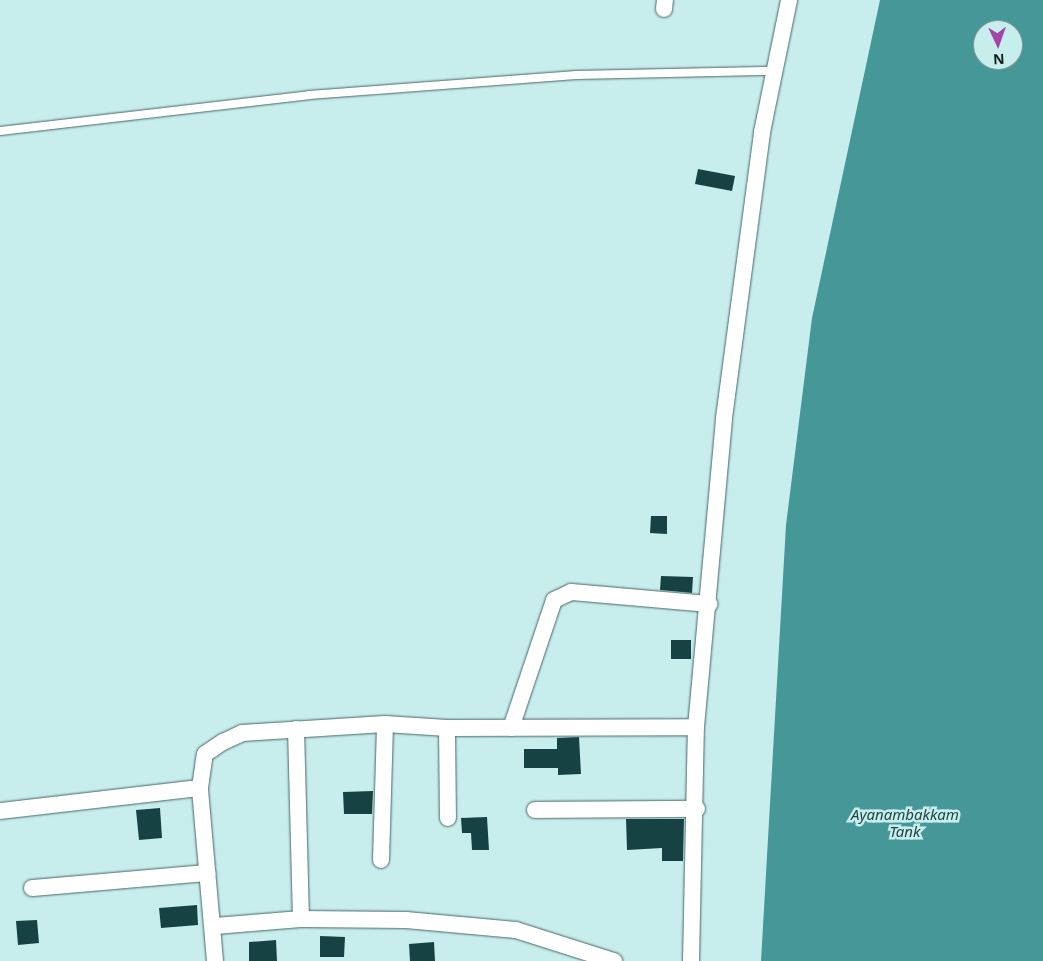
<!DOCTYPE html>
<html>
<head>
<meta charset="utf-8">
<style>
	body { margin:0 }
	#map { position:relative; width:1043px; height:961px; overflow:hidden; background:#c8eded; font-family:"Noto Sans",sans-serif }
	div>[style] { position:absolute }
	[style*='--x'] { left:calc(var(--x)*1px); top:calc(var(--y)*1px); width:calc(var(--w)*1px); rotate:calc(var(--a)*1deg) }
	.water>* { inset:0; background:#469798 }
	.building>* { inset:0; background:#174243 }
	.roads { filter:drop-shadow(0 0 1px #466666) drop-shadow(0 0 1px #466666) }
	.lane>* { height:8px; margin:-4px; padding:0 4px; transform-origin:4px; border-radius:4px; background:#fff }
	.street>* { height:16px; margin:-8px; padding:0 8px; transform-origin:8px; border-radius:8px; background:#fff }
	span { translate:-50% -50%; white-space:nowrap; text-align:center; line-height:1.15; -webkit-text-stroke:5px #c8eded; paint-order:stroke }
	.water-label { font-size:15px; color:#204647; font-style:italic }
	.north { position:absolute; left:973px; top:20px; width:50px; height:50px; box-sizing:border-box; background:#c8eded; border:1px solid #7e9999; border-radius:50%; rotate:177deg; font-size:14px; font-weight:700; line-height:20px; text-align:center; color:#0e1c1c }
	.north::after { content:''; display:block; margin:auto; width:18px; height:22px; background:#a543a9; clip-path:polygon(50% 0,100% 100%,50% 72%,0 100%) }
</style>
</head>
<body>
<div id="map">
	<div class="water">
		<div style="clip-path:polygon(evenodd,880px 0,1043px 0,1043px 961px,761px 961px,786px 525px,812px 318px,880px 0,983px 30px,1013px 30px,1013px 60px,983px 60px,983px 30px)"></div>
	</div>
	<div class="building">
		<div style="clip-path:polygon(698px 169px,735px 176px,732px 191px,695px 184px)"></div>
		<div style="clip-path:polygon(651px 516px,667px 516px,667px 534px,650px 533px)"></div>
		<div style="clip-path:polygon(661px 576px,693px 577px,692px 593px,660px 590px)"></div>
		<div style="clip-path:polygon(671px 640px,691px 640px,691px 659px,671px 659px)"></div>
		<div style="clip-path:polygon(579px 737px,581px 774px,558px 775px,558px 768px,524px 768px,524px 749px,557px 749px,557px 738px)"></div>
		<div style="clip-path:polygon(373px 791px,372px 814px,344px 814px,343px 792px)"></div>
		<div style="clip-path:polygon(160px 808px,162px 838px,139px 840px,136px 810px)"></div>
		<div style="clip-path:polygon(487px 817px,489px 850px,472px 850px,471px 833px,462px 833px,461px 818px)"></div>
		<div style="clip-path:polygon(626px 819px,684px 819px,683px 861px,662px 861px,662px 848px,627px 850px)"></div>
		<div style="clip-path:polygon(197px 905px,198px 925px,161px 928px,159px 908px)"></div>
		<div style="clip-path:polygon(37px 920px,39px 943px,18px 945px,16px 921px)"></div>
		<div style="clip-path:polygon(320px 936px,345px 937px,344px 957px,320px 957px)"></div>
		<div style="clip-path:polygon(276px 940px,277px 961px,249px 961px,249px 942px)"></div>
		<div style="clip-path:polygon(434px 942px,435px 961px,410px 961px,409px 944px)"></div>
	</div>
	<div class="roads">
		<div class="lane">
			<div style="--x:0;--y:131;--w:311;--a:-6.6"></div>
			<div style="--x:309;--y:95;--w:268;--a:-4.3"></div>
			<div style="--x:576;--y:75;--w:198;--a:-1.2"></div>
		</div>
		<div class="street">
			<div style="--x:664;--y:9;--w:9;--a:-84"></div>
			<div style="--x:447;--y:728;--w:90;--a:89.4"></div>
			<div style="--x:511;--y:728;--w:135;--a:-71.4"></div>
			<div style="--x:554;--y:600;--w:19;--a:-25"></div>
			<div style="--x:571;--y:592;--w:139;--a:5"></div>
			<div style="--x:296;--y:729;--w:190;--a:88.5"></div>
			<div style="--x:535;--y:810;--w:162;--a:-0.4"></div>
			<div style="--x:0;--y:811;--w:201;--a:-6.6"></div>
			<div style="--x:381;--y:860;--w:136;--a:-88.3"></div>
			<div style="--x:32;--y:888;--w:176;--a:-4.9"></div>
			<div style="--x:215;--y:926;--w:86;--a:-4.7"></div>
			<div style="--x:301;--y:919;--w:105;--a:0.5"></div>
			<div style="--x:406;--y:920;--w:110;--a:5.2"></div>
			<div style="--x:516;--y:930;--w:103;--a:17.6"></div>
			<div style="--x:215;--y:961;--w:174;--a:-95"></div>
			<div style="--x:200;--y:788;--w:34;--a:-82"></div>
			<div style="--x:205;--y:754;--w:22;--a:-34"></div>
			<div style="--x:223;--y:742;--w:21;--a:-25"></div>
			<div style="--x:242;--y:733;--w:143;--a:-3.6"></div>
			<div style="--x:385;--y:724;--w:62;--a:3.7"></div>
			<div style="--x:447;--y:728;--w:249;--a:-0.2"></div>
			<div style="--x:691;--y:961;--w:234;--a:-88.8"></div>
			<div style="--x:696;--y:727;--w:310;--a:-84.8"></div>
			<div style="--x:724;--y:418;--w:289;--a:-82.4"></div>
			<div style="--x:762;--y:132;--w:135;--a:-78.4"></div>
		</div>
	</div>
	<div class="water-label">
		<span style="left:905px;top:823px">Ayanambakkam<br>Tank</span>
	</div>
	<div class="north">N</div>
</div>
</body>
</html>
